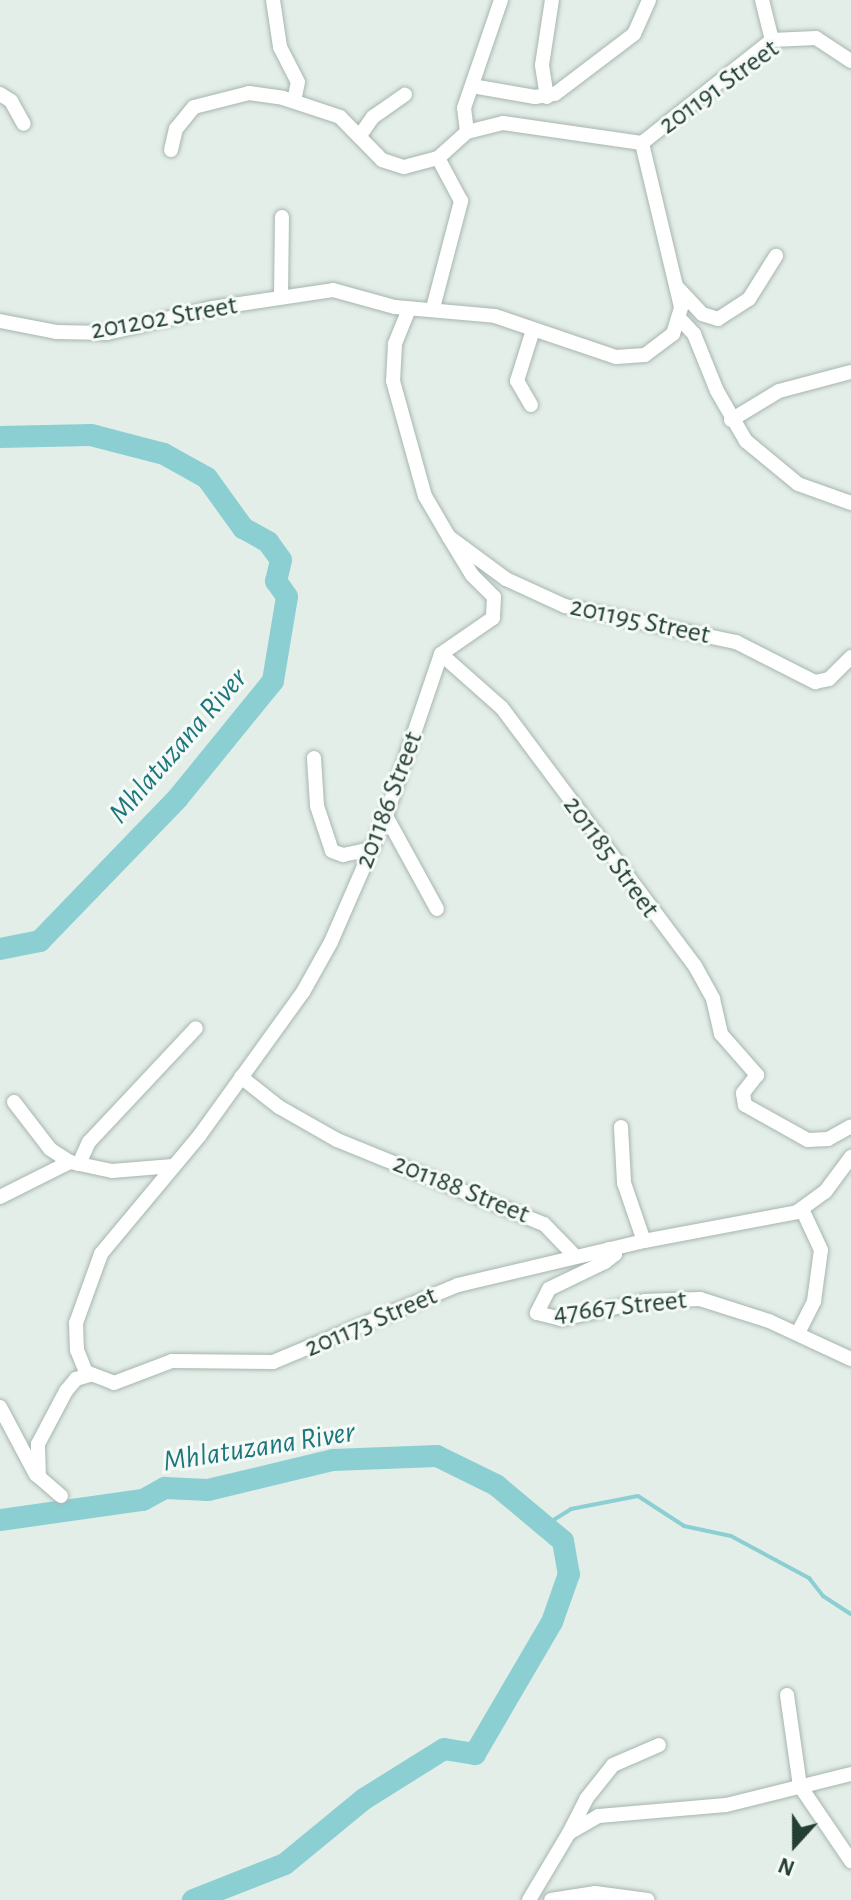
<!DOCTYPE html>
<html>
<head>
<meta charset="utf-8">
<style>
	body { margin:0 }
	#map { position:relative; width:851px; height:1900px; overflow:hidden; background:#e4eee8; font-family:"Alegreya Sans",sans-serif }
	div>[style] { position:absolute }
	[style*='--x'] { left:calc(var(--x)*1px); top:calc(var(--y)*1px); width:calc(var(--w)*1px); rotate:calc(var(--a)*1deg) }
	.stream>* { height:4px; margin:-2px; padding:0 2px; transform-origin:2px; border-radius:2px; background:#8ccfd2 }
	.river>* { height:22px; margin:-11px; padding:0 11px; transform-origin:11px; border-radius:11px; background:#8ccfd2 }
	.roads { filter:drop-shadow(0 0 2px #a6b6af) drop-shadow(0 0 2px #a6b6af) }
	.street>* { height:14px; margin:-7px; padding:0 7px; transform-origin:7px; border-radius:7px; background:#fff }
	span { translate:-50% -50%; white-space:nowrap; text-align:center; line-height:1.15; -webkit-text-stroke:6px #f5faf7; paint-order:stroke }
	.street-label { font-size:28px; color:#233f35 }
	.water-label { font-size:30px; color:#1c777c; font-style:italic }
	.north { position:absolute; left:755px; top:1804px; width:80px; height:80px; -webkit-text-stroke:6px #f5faf7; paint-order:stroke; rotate:201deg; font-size:22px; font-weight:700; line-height:32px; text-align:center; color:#233f35 }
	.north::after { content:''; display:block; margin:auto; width:28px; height:36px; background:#233f35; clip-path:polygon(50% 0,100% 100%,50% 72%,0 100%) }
</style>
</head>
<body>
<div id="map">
	<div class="stream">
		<div style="--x:544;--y:1526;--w:32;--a:-32"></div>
		<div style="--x:571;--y:1509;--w:68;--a:-11"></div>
		<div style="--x:638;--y:1496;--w:55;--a:33.1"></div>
		<div style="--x:684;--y:1526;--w:48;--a:12"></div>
		<div style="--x:731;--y:1536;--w:89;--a:28.3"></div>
		<div style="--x:809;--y:1578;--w:23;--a:52"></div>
		<div style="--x:823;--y:1596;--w:33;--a:33"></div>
	</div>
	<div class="river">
		<div style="--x:0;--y:437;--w:91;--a:-1.3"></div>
		<div style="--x:91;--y:435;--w:75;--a:14.6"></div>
		<div style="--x:164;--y:454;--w:49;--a:29.2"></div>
		<div style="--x:207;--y:478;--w:62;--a:54.2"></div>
		<div style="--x:243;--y:528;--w:29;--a:29"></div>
		<div style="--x:268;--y:542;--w:22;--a:54"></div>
		<div style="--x:281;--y:560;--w:22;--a:103"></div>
		<div style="--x:276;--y:581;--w:19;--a:55"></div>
		<div style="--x:287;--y:597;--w:85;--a:99.5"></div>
		<div style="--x:273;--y:681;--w:151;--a:129.1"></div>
		<div style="--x:178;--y:798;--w:199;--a:134"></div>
		<div style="--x:40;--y:941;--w:41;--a:168.7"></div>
		<div style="--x:0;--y:1520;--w:144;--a:-8"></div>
		<div style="--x:143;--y:1500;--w:25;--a:-29"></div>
		<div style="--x:165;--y:1488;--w:43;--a:2.7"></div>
		<div style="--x:208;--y:1490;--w:129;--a:-13.5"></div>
		<div style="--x:333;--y:1460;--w:104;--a:-2.2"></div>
		<div style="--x:437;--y:1456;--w:66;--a:26.2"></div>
		<div style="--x:496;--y:1485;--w:87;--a:39.9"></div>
		<div style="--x:563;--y:1541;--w:34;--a:80"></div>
		<div style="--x:569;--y:1574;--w:51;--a:109.5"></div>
		<div style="--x:552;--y:1622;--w:153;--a:120.3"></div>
		<div style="--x:475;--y:1754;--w:31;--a:-171"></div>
		<div style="--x:444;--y:1749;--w:94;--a:148"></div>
		<div style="--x:364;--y:1799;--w:102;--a:140.6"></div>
		<div style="--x:285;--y:1864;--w:99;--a:158.6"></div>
	</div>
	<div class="roads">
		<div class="street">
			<div style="--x:273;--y:0;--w:48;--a:81.5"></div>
			<div style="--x:280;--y:47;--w:39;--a:63"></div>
			<div style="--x:298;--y:82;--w:19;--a:102"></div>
			<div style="--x:762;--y:0;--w:41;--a:76"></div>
			<div style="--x:472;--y:86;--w:64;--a:9.9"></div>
			<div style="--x:535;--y:97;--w:20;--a:-9"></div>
			<div style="--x:555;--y:94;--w:99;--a:-37.2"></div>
			<div style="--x:634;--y:34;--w:37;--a:-66"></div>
			<div style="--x:0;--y:94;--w:13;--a:32"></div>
			<div style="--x:11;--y:101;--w:26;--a:61"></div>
			<div style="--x:547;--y:97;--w:32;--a:-99"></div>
			<div style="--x:542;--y:65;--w:66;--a:-81.3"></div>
			<div style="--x:467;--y:132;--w:24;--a:-97"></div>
			<div style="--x:464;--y:108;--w:114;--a:-71.1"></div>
			<div style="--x:361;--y:134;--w:21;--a:-55"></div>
			<div style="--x:373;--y:117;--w:39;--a:-35"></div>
			<div style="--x:171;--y:150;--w:22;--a:-77"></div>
			<div style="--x:176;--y:129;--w:28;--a:-51"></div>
			<div style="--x:194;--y:107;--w:57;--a:-14.3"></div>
			<div style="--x:249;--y:93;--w:34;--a:8"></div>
			<div style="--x:283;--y:98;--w:60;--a:18.4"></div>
			<div style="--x:340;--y:117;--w:60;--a:45.7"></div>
			<div style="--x:382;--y:160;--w:23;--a:18"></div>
			<div style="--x:404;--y:167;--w:35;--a:-15"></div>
			<div style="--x:438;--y:158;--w:39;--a:-42"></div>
			<div style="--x:467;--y:132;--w:37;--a:-14"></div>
			<div style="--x:503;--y:123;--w:140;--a:8.2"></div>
			<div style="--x:642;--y:143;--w:166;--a:-38.4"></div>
			<div style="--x:772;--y:40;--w:44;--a:-2.6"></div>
			<div style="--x:816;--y:38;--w:42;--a:33.3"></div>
			<div style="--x:677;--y:287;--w:37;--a:47"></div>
			<div style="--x:702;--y:314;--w:17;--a:17"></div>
			<div style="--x:718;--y:319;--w:37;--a:-33"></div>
			<div style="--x:749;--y:299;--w:51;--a:-57.9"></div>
			<div style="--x:281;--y:297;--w:80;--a:-89.3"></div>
			<div style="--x:433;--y:308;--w:111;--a:-75.3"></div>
			<div style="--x:461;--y:201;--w:49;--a:-118.1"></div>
			<div style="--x:409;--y:309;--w:38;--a:112"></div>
			<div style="--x:395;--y:344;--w:37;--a:93"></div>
			<div style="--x:393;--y:381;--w:119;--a:74.5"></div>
			<div style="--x:425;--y:496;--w:48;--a:59.7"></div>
			<div style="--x:449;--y:537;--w:71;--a:36.4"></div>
			<div style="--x:506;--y:579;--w:65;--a:24.6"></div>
			<div style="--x:565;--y:606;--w:175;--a:11.9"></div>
			<div style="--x:736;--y:642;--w:89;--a:26.9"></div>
			<div style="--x:815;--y:682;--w:14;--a:-12"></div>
			<div style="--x:829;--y:679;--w:31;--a:-45"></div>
			<div style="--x:680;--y:319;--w:21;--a:47"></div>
			<div style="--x:694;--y:334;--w:61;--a:68"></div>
			<div style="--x:717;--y:391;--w:58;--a:59.9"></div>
			<div style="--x:746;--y:441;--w:67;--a:39.6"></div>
			<div style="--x:798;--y:484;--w:56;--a:19.7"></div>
			<div style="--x:0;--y:321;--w:57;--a:11.1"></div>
			<div style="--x:56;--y:332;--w:51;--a:1.1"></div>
			<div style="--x:107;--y:333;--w:109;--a:-13.3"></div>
			<div style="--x:213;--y:308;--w:121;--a:-8.5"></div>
			<div style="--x:333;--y:290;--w:64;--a:15.3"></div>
			<div style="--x:395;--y:307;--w:100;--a:5.1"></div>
			<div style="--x:495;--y:316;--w:128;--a:18.7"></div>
			<div style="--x:616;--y:357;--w:29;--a:-4"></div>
			<div style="--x:645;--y:355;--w:35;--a:-37"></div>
			<div style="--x:673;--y:334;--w:28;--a:-73"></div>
			<div style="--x:681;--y:307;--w:169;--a:-103.4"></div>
			<div style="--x:531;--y:405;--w:28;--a:-120"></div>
			<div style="--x:517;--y:381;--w:53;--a:-72.6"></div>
			<div style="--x:731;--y:420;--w:56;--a:-31.1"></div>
			<div style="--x:779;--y:391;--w:74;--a:-14.8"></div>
			<div style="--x:449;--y:537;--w:44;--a:58.8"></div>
			<div style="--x:472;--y:575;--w:31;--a:45"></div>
			<div style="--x:494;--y:597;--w:21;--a:93"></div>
			<div style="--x:493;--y:618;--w:63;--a:145.3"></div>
			<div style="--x:441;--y:654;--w:171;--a:108.8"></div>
			<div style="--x:386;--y:816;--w:137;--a:113.6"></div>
			<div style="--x:331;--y:942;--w:57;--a:119.2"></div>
			<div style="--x:303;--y:992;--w:176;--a:125.8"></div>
			<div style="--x:200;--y:1135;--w:155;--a:129.8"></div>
			<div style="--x:101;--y:1254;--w:73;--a:109.9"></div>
			<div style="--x:76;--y:1323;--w:27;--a:88"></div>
			<div style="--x:77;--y:1350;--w:24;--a:68"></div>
			<div style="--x:86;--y:1372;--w:30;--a:21"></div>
			<div style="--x:114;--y:1383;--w:62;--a:-20.8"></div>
			<div style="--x:172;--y:1361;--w:101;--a:0.6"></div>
			<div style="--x:273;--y:1362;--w:200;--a:-22.6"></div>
			<div style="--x:458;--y:1285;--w:191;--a:-13.3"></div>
			<div style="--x:644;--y:1241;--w:156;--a:-10.7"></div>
			<div style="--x:797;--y:1212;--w:34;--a:-36"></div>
			<div style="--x:825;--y:1192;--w:44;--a:-53.4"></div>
			<div style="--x:441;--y:654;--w:81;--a:41.5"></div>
			<div style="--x:502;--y:708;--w:322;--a:53.2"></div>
			<div style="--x:695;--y:966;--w:38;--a:61"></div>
			<div style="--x:713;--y:999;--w:36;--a:77"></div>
			<div style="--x:721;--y:1034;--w:55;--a:48.7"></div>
			<div style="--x:757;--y:1075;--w:23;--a:128"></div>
			<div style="--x:743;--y:1093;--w:12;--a:81"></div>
			<div style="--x:745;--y:1105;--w:72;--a:29.1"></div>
			<div style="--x:808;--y:1140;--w:20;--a:-3"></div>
			<div style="--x:828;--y:1139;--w:26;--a:-29"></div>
			<div style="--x:314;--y:758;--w:48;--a:86.4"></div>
			<div style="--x:317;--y:806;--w:47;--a:71.6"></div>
			<div style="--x:332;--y:851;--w:12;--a:20"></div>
			<div style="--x:343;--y:855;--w:30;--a:-12"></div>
			<div style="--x:386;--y:816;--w:106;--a:61.3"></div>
			<div style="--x:241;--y:1077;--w:48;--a:38.3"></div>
			<div style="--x:279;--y:1107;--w:67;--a:29.6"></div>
			<div style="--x:337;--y:1140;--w:223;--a:22.1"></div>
			<div style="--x:544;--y:1224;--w:45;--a:45.9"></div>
			<div style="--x:14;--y:1102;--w:59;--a:52.5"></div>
			<div style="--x:50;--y:1149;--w:24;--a:33"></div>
			<div style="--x:70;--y:1162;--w:43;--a:12.1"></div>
			<div style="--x:112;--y:1171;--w:61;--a:-4.7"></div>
			<div style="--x:621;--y:1127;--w:56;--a:86.9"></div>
			<div style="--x:624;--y:1183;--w:61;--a:71"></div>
			<div style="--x:79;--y:1164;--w:24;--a:-66"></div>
			<div style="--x:89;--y:1142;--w:156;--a:-46.8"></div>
			<div style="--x:0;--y:1197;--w:78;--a:-26.6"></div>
			<div style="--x:609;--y:1249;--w:8;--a:40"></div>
			<div style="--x:615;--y:1254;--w:13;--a:141"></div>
			<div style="--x:605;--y:1262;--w:62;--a:154.3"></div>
			<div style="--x:549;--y:1289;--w:27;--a:117"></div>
			<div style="--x:537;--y:1313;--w:25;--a:14"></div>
			<div style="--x:561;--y:1319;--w:86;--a:-12.1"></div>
			<div style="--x:645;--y:1301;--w:55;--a:-2.1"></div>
			<div style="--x:700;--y:1299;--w:72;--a:17.7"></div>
			<div style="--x:769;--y:1321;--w:90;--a:24.9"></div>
			<div style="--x:798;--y:1333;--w:36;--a:-63"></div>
			<div style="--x:814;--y:1301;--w:51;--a:-82.2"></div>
			<div style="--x:821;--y:1250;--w:45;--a:-114.9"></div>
			<div style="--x:0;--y:1407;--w:77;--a:62.1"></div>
			<div style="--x:61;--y:1496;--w:29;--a:-139"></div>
			<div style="--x:39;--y:1477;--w:33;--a:-92"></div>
			<div style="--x:38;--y:1444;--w:60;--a:-62.2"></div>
			<div style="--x:66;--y:1391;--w:16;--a:-50"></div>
			<div style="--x:76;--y:1379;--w:15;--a:-16"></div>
			<div style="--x:787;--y:1695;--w:92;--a:81.9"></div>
			<div style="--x:800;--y:1786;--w:91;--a:55.8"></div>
			<div style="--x:569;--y:1833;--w:38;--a:-63"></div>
			<div style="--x:586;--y:1799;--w:43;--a:-51.5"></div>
			<div style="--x:613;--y:1765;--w:50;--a:-23.5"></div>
			<div style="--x:529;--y:1900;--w:78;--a:-59.2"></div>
			<div style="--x:569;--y:1833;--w:34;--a:-30"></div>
			<div style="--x:599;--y:1816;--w:127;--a:-5"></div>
			<div style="--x:726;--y:1805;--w:129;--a:-13.9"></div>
			<div style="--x:551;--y:1900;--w:45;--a:-9"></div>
			<div style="--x:595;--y:1893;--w:53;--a:7.5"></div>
		</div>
	</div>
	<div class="street-label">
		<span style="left:719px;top:87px;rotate:-36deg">201191 Street</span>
		<span style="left:164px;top:318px;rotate:-10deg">201202 Street</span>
		<span style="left:640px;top:621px;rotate:12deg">201195 Street</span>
		<span style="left:389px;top:800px;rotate:-69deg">201186 Street</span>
		<span style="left:611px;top:857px;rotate:54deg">201185 Street</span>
		<span style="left:461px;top:1189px;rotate:22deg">201188 Street</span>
		<span style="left:620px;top:1307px;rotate:-6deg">47667 Street</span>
		<span style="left:371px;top:1322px;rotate:-23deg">201173 Street</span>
	</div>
	<div class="water-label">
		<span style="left:178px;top:746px;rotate:-49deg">Mhlatuzana River</span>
		<span style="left:259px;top:1447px;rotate:-9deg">Mhlatuzana River</span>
	</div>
	<div class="north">N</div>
</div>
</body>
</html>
